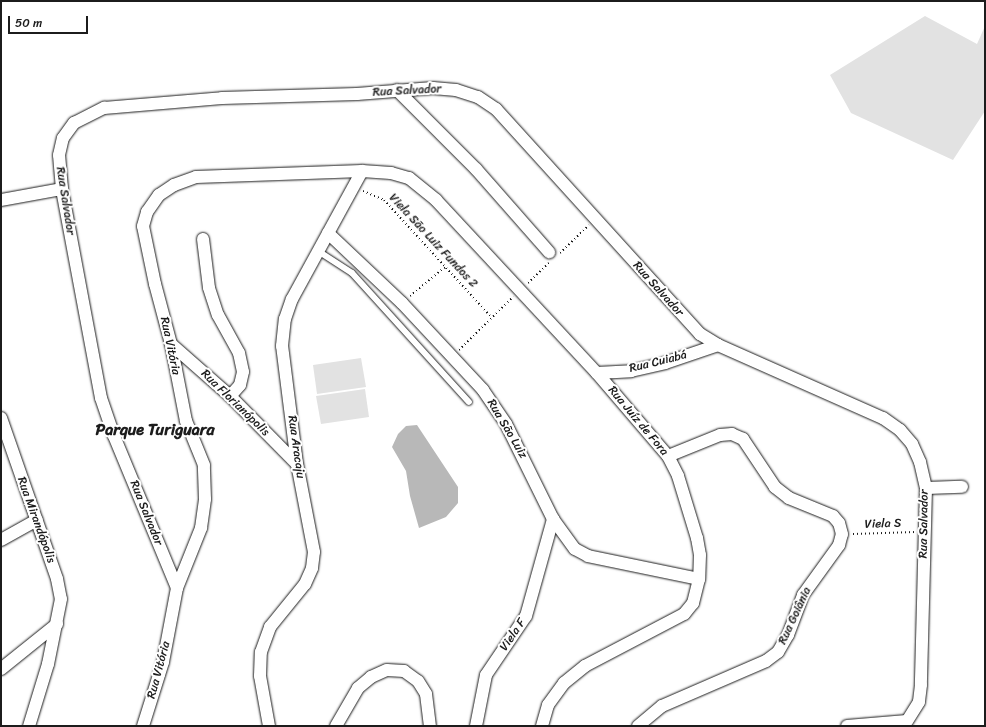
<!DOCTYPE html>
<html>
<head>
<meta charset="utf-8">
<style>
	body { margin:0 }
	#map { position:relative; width:986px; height:727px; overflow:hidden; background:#fff; font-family:Sriracha,sans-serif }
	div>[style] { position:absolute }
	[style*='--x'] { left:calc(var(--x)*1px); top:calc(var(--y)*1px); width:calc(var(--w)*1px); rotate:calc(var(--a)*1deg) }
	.green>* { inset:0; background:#e2e2e2 }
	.water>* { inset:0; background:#b8b8b8 }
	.path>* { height:2px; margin-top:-1px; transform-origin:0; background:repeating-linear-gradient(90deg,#1c1c1c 0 1px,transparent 0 4px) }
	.roads { filter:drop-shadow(0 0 1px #1c1c1c) drop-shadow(0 0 1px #1c1c1c) }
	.lane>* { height:6px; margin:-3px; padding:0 3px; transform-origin:3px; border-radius:3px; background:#fff }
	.street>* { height:12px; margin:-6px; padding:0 6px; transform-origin:6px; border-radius:6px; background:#fff }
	span { translate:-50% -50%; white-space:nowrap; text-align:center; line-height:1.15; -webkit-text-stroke:4px #fff; paint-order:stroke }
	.street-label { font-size:12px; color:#1c1c1c }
	.district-label { font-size:16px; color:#1c1c1c; font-weight:700 }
	.frame { position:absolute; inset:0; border:2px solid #1c1c1c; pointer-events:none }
	.scale { position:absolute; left:8px; top:16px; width:80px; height:18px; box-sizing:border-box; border:2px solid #1c1c1c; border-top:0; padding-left:5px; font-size:12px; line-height:14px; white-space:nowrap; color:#1c1c1c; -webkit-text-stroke:3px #fff; paint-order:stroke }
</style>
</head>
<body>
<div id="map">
	<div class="green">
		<div style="clip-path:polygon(925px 16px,977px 44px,985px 26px,985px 111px,953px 160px,851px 113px,830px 75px)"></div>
		<div style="clip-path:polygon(361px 358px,366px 387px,317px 394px,313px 365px)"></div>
		<div style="clip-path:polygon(365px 389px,369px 417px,321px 424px,316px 396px)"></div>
	</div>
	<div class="water">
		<div style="clip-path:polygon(417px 425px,458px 487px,458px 503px,446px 517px,419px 528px,410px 496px,406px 471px,392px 447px,398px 434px,406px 426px)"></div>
	</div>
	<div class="path">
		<div style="--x:363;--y:191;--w:23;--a:23"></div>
		<div style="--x:384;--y:200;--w:160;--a:47.5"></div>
		<div style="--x:560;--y:253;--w:40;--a:-44"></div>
		<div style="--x:528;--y:283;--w:29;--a:-44"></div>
		<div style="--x:410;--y:296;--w:47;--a:-39.8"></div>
		<div style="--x:459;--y:350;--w:76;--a:-44.5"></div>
		<div style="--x:853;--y:534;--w:62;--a:-1.8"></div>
	</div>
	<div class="roads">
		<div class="lane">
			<div style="--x:318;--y:251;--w:40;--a:32.9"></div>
			<div style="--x:352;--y:273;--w:174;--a:47.8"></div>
		</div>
		<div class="street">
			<div style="--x:397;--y:90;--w:112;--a:45"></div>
			<div style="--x:476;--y:169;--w:111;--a:48.7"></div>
			<div style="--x:1;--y:200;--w:62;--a:-10.2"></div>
			<div style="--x:328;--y:233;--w:102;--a:43.4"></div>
			<div style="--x:402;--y:303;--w:119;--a:47"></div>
			<div style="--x:483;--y:390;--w:41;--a:55.9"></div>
			<div style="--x:506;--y:424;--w:106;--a:63.7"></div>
			<div style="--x:553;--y:519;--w:37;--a:54"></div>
			<div style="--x:575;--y:549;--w:15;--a:28"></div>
			<div style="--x:588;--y:556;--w:113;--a:11.7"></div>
			<div style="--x:203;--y:239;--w:49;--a:83"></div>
			<div style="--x:209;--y:288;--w:28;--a:72"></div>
			<div style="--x:218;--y:315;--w:43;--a:61.1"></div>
			<div style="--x:239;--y:353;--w:19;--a:78"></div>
			<div style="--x:243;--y:372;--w:13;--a:103"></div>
			<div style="--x:240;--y:385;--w:15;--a:132"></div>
			<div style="--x:171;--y:344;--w:79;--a:41.4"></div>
			<div style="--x:230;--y:396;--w:95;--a:45.4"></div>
			<div style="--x:597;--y:373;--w:34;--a:-3"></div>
			<div style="--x:631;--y:371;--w:35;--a:-13"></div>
			<div style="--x:665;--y:363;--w:56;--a:-18.8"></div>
			<div style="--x:1;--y:418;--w:170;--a:70.8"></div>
			<div style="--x:57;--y:579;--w:20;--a:79"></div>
			<div style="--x:61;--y:599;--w:66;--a:101.3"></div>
			<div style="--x:48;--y:664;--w:65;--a:107"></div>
			<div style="--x:926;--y:488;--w:36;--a:-2"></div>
			<div style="--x:1;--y:540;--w:41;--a:-29.1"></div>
			<div style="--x:177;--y:588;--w:165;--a:-112.5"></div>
			<div style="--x:114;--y:436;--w:40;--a:-108.9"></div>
			<div style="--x:101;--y:398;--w:213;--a:-100.6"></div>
			<div style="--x:62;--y:189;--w:34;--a:-95"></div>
			<div style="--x:59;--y:155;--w:17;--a:-77"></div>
			<div style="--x:63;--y:138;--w:19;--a:-54"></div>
			<div style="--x:74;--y:123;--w:34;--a:-27"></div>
			<div style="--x:104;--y:108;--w:118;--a:-4.8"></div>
			<div style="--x:222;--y:98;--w:135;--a:-1.7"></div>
			<div style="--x:357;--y:94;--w:76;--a:-4.5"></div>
			<div style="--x:433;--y:88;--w:23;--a:5"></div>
			<div style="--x:456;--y:90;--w:23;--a:18"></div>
			<div style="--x:478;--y:97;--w:22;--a:34"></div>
			<div style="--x:496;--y:109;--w:304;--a:47.8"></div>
			<div style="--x:700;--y:334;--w:21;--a:31"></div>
			<div style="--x:718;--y:345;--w:180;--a:23.9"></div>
			<div style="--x:883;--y:418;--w:21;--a:35"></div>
			<div style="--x:900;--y:430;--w:18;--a:49"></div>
			<div style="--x:912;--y:444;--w:20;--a:66"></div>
			<div style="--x:920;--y:462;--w:27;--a:77"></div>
			<div style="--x:926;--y:488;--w:197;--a:91.5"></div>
			<div style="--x:921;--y:685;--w:17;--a:97"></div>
			<div style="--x:919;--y:702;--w:22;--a:122"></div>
			<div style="--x:1;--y:669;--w:72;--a:-38.8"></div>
			<div style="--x:143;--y:726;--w:67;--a:-72.6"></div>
			<div style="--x:163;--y:662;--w:75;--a:-79.3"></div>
			<div style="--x:177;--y:588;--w:65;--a:-68.2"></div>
			<div style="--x:201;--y:528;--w:29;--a:-82"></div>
			<div style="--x:205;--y:499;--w:34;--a:-92"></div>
			<div style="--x:204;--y:465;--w:48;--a:-112.2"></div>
			<div style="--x:186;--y:421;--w:78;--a:-101"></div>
			<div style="--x:171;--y:344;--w:62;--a:-104.9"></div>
			<div style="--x:155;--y:284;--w:59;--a:-101.7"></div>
			<div style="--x:143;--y:226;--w:15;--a:-74"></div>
			<div style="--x:147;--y:212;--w:21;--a:-55"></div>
			<div style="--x:159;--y:195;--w:18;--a:-34"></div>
			<div style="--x:174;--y:185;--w:23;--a:-20"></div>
			<div style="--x:196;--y:177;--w:166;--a:-2.1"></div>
			<div style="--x:362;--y:171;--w:29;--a:4"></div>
			<div style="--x:391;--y:173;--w:19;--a:16"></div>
			<div style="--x:409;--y:178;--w:35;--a:39"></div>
			<div style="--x:436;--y:200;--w:236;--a:47.1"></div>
			<div style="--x:597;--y:373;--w:109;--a:49.5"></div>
			<div style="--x:668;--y:456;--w:22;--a:63"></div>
			<div style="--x:678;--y:476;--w:65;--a:73"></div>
			<div style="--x:697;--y:538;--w:17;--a:80"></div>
			<div style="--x:700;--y:555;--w:24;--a:92"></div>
			<div style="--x:699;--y:579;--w:25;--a:104"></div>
			<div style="--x:693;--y:603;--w:14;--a:129"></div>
			<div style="--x:684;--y:614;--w:112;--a:152.3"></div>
			<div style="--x:585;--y:666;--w:27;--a:141"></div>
			<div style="--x:564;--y:683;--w:27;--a:126"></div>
			<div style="--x:548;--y:705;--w:22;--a:106"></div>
			<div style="--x:269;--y:726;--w:51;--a:-100.2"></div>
			<div style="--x:260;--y:676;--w:24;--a:-88"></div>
			<div style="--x:261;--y:652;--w:27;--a:-70"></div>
			<div style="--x:270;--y:627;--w:55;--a:-50.9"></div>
			<div style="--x:305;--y:584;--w:17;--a:-66"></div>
			<div style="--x:312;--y:568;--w:16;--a:-83"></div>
			<div style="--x:314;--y:552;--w:90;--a:-100.9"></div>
			<div style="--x:297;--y:464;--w:119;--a:-97.2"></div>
			<div style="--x:282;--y:346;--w:27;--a:-84"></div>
			<div style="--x:285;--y:319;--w:21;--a:-71"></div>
			<div style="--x:292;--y:299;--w:146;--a:-61.3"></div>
			<div style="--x:336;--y:726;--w:44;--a:-59.9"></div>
			<div style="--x:358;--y:688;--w:17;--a:-40"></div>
			<div style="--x:371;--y:677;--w:17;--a:-24"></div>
			<div style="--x:387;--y:670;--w:17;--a:3"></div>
			<div style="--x:404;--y:671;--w:17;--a:36"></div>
			<div style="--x:418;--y:681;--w:15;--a:58"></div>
			<div style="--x:426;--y:694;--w:32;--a:83"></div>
			<div style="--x:476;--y:726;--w:52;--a:-78.9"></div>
			<div style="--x:486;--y:675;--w:71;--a:-55.9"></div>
			<div style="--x:526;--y:616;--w:101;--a:-74.4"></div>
			<div style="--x:638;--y:726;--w:31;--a:-40"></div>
			<div style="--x:662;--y:706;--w:113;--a:-23.4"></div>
			<div style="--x:766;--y:661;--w:15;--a:-37"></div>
			<div style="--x:778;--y:652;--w:20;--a:-60"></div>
			<div style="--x:788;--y:635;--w:43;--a:-69.4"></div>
			<div style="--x:803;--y:595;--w:62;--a:-54.2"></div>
			<div style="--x:839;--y:545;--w:11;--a:-75"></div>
			<div style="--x:842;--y:534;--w:11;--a:-105"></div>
			<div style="--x:839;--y:523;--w:9;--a:-131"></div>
			<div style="--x:833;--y:516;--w:48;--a:-157.8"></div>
			<div style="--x:789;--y:498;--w:18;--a:-142"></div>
			<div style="--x:775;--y:487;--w:58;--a:-123.7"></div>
			<div style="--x:743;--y:439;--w:12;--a:-156"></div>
			<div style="--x:732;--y:434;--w:12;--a:175"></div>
			<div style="--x:720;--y:435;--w:56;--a:158"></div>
			<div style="--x:847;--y:726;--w:60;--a:-4.8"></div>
		</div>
	</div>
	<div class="street-label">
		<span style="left:407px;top:91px;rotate:-3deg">Rua Salvador</span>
		<span style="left:65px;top:201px;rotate:81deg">Rua Salvador</span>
		<span style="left:433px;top:241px;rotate:47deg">Viela São Luiz Fundos 2</span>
		<span style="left:658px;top:289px;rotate:48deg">Rua Salvador</span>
		<span style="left:170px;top:346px;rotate:78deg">Rua Vitória</span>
		<span style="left:658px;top:362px;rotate:-14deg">Rua Cuiabá</span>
		<span style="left:235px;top:403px;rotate:44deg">Rua Florianópolis</span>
		<span style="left:638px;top:421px;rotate:50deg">Rua Juíz de Fora</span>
		<span style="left:507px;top:429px;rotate:59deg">Rua São Luiz</span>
		<span style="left:296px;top:447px;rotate:82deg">Rua Aracaju</span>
		<span style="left:146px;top:513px;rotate:68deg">Rua Salvador</span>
		<span style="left:36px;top:520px;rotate:70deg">Rua Mirandópolis</span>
		<span style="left:883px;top:524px;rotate:-2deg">Viela S</span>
		<span style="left:924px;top:524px;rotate:-89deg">Rua Salvador</span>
		<span style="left:795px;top:616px;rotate:-65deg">Rua Goiânia</span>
		<span style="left:513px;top:635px;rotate:-56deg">Viela F</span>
		<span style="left:159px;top:670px;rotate:-75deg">Rua Vitória</span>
	</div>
	<div class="district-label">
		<span style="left:155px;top:430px">Parque Turiguara</span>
	</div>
	<div class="frame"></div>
	<div class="scale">50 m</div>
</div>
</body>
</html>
